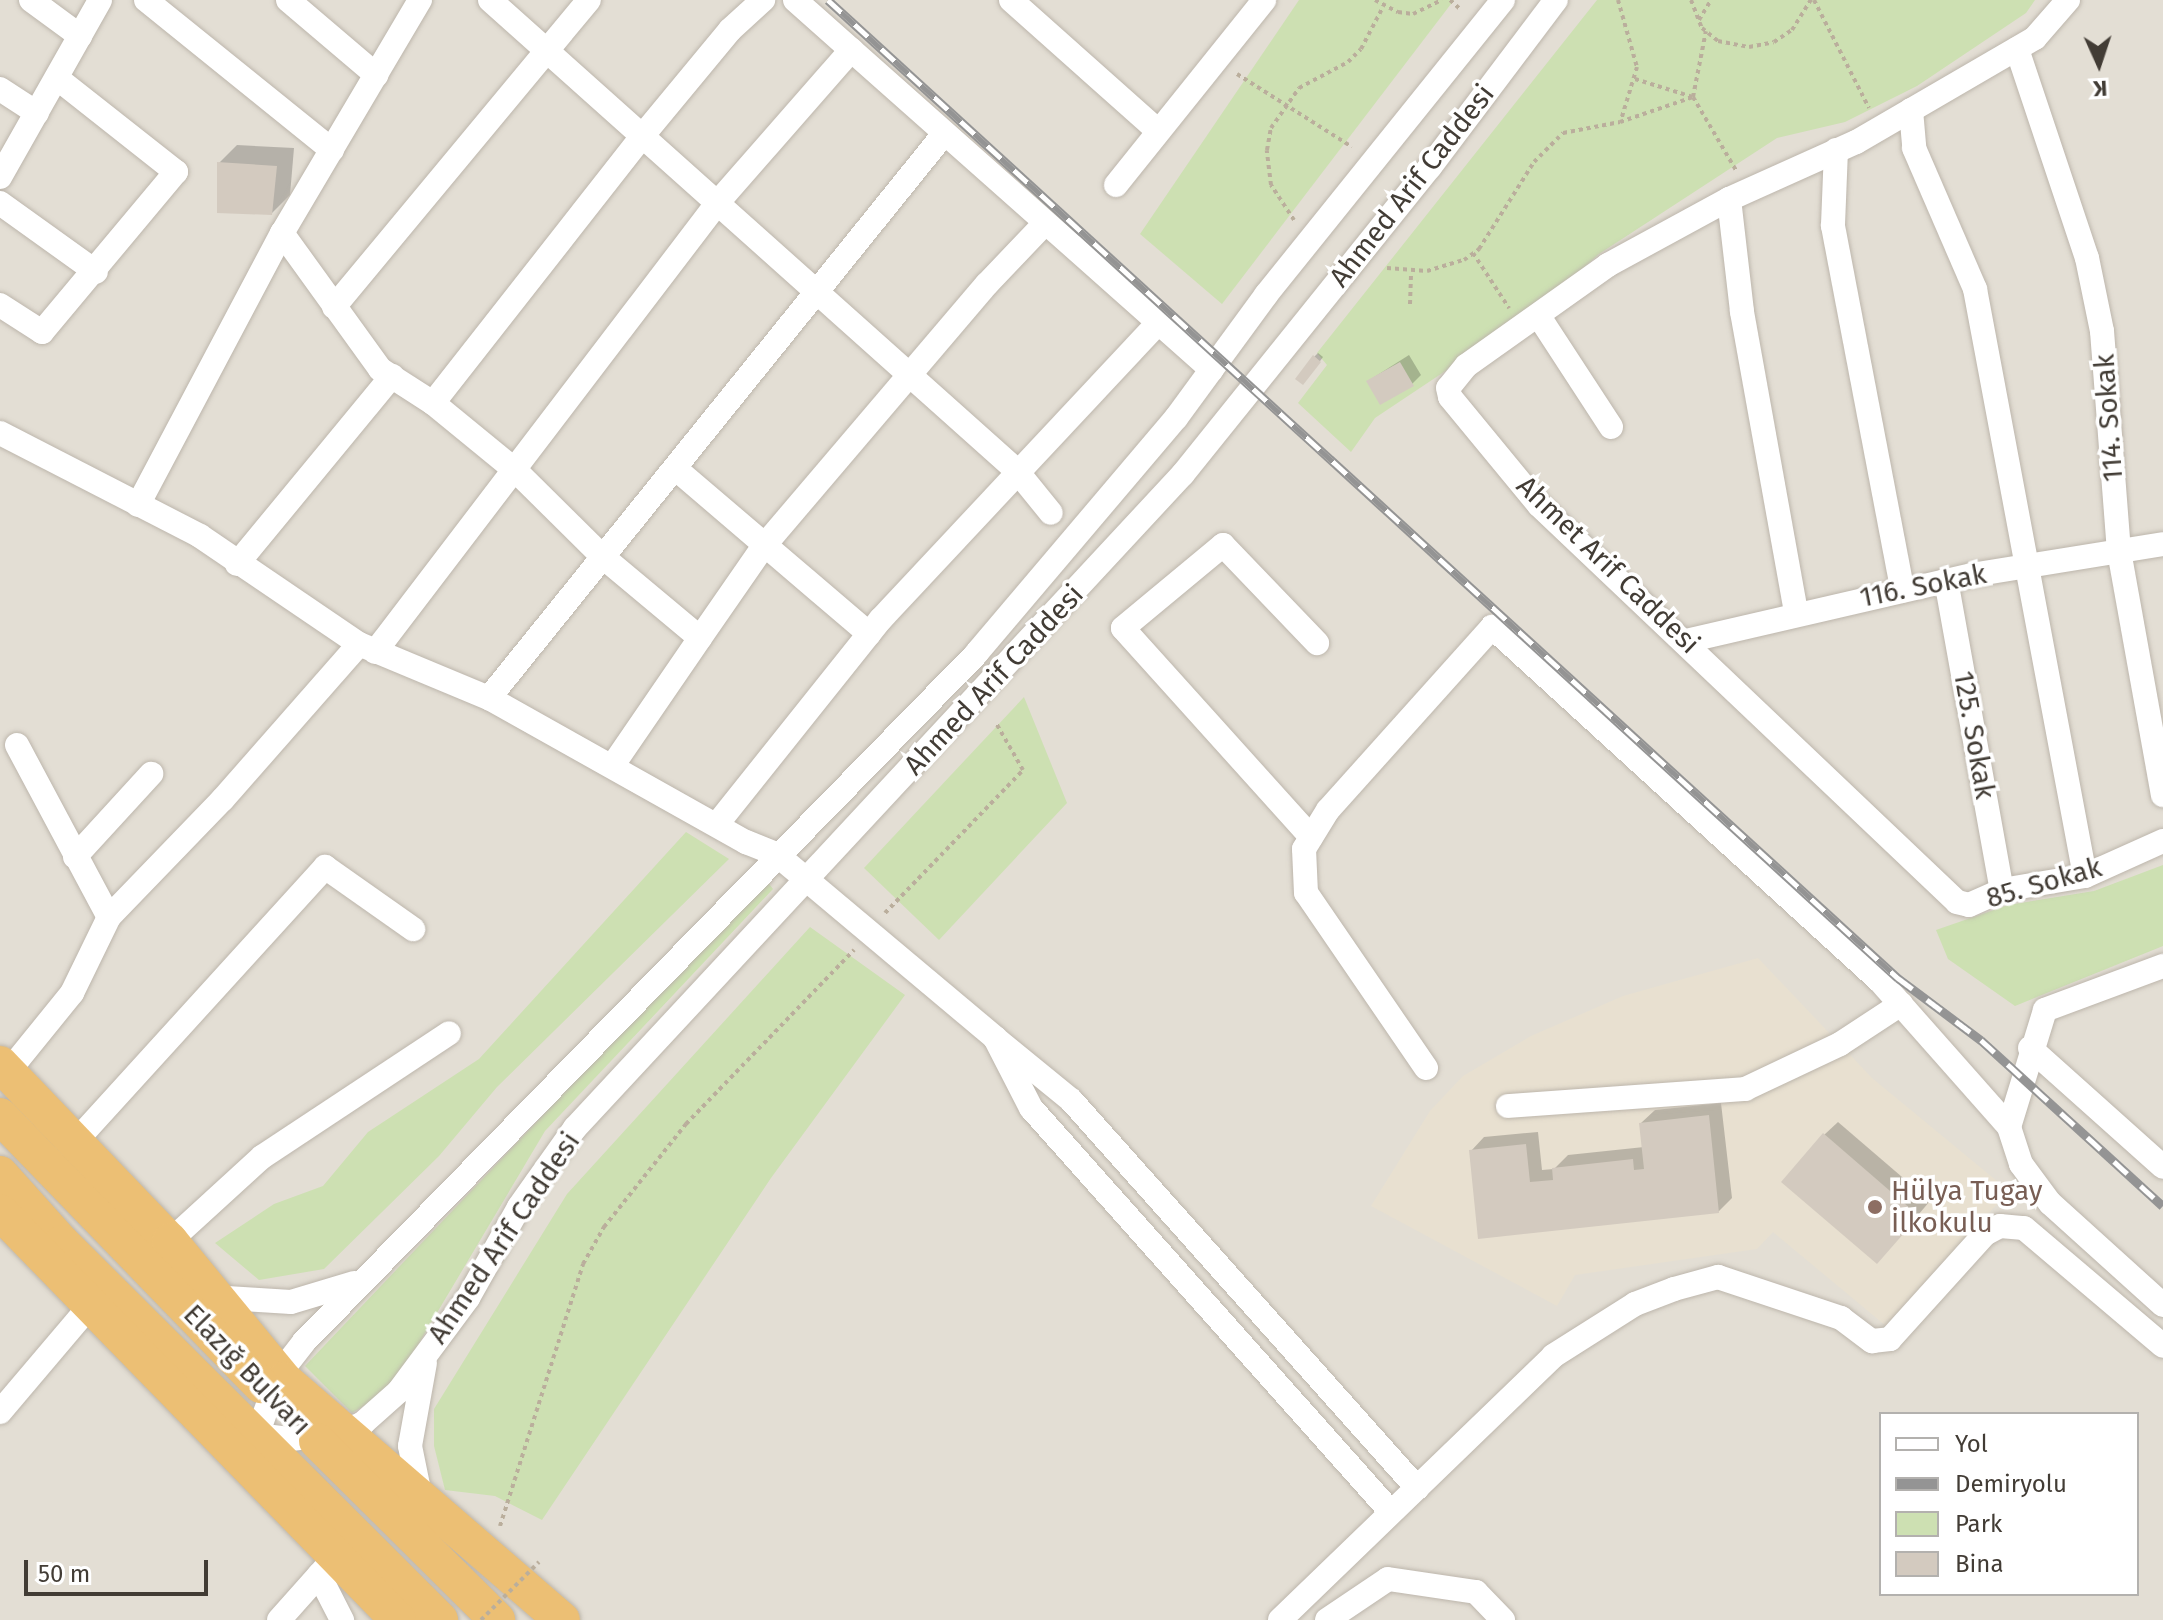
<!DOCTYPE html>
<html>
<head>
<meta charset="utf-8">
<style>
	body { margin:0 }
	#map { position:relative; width:2163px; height:1620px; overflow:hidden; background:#f0ece5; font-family:"Fira Sans",sans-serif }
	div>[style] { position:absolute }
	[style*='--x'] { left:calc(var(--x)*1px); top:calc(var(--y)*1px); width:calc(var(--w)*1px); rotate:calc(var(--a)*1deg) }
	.residential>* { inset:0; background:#e3ded4 }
	.education>* { inset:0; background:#e8e0d0 }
	.green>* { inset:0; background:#cde0b2 }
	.shadow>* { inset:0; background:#0003 }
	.building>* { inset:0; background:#d3cabf }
	.path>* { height:4px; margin-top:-2px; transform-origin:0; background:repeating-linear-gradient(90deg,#baae9c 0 4px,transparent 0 8px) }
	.roads { filter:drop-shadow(0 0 2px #bdb6ac) drop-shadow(0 0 2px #bdb6ac) }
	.minor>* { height:24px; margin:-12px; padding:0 12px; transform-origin:12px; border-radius:12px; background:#fff }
	.highway>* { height:36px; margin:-18px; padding:0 18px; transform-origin:18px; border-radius:18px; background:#ecbf74 }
	.rail>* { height:9px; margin-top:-4.5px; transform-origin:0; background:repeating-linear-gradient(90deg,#fff 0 18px,#949494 0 36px); box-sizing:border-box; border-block:2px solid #949494 }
	.path-bridge>* { height:4px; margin-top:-2px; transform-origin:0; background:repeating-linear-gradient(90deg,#baae9c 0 4px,transparent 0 8px) }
	.dots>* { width:22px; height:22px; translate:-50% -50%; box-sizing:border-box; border:4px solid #fff; border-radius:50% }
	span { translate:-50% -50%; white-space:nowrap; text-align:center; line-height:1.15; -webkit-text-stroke:7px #fff; paint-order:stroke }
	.street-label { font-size:28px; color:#423c35 }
	.education-label { font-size:28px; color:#785e54 }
	.left { translate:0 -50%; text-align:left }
	.legend { position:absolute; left:1879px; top:1412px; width:260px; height:184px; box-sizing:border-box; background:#fff; border:2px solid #b3b1ae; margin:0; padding:10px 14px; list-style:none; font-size:24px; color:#423c35 }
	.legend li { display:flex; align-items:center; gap:16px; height:40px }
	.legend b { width:40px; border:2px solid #b3b1ae }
	.north { position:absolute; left:2059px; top:24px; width:80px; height:80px; -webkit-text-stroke:6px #fff; paint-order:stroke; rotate:177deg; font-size:22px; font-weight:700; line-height:32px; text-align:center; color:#423c35 }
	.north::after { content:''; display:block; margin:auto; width:28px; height:36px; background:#423c35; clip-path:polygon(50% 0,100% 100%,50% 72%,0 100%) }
	.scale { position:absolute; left:24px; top:1560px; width:184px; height:36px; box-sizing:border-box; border:4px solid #423c35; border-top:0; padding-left:10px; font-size:24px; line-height:28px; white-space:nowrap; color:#423c35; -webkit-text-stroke:6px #fff; paint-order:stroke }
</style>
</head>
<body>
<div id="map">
	<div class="residential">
		<div style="clip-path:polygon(evenodd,0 0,2163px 0,2163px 1620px,0 1620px,0 0,1881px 1414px,2137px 1414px,2137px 1594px,1881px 1594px,1881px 1414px)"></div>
	</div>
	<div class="education">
		<div style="clip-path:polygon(1758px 958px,1872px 1078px,2009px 1191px,1886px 1326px,1773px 1232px,1757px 1249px,1575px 1275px,1557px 1306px,1371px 1206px,1430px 1111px,1463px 1076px,1531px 1036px,1623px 996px)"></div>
	</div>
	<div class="green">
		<div style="clip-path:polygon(1299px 0,1454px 0,1222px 304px,1140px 234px)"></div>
		<div style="clip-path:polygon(1597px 0,2035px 0,2026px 13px,1917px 86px,1845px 122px,1777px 138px,1599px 254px,1534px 312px,1375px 418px,1351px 452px,1298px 403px,1327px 365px,1317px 353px)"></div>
		<div style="clip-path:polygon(1024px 697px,1067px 803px,939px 940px,864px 868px)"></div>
		<div style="clip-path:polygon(686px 832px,729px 859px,497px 1087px,439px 1156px,324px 1269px,259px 1280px,215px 1243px,274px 1204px,323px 1186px,368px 1132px,479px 1059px)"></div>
		<div style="clip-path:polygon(2163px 865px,2163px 946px,2015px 1006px,1948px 959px,1936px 930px,2008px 905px,2094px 891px)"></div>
		<div style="clip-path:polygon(766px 880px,773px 889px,545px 1131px,403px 1370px,375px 1399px,352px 1413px,305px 1366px)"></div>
		<div style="clip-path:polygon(810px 927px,905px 995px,771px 1178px,542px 1520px,495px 1496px,445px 1490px,434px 1446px,434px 1409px,567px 1194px)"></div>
	</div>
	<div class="shadow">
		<div style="clip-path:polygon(237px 145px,294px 148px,290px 195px,272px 213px,219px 163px)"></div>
		<div style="clip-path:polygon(1318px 353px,1323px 357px,1307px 379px,1314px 357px)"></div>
		<div style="clip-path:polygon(1409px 355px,1421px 375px,1412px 384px,1368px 381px)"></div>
		<div style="clip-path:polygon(1721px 1103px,1732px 1198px,1718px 1212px,1480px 1237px,1471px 1151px,1484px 1137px,1538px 1132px,1542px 1170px,1554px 1169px,1568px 1155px,1644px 1147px,1641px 1123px,1655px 1110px)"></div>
		<div style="clip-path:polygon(1838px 1122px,1930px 1201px,1890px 1248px,1824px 1135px)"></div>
	</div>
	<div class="building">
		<div style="clip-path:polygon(217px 162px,277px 166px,272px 215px,217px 213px)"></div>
		<div style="clip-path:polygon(1313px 355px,1321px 362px,1303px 385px,1295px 379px)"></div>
		<div style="clip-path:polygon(1400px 362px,1414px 386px,1380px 405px,1366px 381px)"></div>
		<div style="clip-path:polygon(1709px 1115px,1719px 1213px,1478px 1239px,1469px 1150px,1526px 1144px,1530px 1182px,1553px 1180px,1552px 1168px,1633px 1159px,1634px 1170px,1644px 1169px,1639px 1123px)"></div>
		<div style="clip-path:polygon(1823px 1133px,1919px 1216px,1877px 1264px,1781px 1182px)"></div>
	</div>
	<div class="path">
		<div style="--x:1375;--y:0;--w:26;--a:28"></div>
		<div style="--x:1398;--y:12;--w:15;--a:8"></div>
		<div style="--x:1413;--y:14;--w:32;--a:-26"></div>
		<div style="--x:1450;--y:0;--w:15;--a:42"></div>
		<div style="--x:1618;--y:0;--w:70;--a:74.2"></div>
		<div style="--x:1637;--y:67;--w:55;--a:106.8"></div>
		<div style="--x:1691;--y:0;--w:30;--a:69"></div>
		<div style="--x:1702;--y:28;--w:21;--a:39"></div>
		<div style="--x:1718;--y:41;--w:32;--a:11"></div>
		<div style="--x:1749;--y:47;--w:25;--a:-11"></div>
		<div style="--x:1774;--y:42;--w:22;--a:-34"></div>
		<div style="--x:1792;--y:30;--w:36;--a:-58"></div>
		<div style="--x:1814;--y:0;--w:121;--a:63"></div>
		<div style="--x:1699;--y:20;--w:23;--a:-59"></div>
		<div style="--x:1237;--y:74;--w:136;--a:32.4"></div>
		<div style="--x:1635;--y:79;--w:61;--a:17.2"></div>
		<div style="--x:1693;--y:97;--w:87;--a:59.6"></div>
		<div style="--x:1294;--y:220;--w:42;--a:-123.3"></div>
		<div style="--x:1271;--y:185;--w:35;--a:-97"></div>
		<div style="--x:1267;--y:150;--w:22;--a:-80"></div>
		<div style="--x:1271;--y:128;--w:49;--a:-55"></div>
		<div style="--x:1299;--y:88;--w:55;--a:-28"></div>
		<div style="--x:1348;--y:62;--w:18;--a:-45"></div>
		<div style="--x:1361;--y:49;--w:47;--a:-62.4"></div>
		<div style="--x:1473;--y:253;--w:66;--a:56.8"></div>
		<div style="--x:1387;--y:268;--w:40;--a:4.3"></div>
		<div style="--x:1427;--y:271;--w:39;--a:-17"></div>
		<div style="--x:1464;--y:260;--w:19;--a:-36"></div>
		<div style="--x:1479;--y:249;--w:103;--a:-57.7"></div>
		<div style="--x:1534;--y:162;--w:41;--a:-45"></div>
		<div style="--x:1563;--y:133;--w:58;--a:-10.9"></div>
		<div style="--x:1620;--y:122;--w:77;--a:-18.9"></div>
		<div style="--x:1693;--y:97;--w:67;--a:-78.9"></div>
		<div style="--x:1410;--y:304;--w:32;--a:-88"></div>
		<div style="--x:885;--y:913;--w:199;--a:-46"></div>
		<div style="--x:1023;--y:770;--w:54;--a:-119.9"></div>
		<div style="--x:500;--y:1526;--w:275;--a:-72.4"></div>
		<div style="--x:583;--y:1264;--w:43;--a:-60.4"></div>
		<div style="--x:604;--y:1227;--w:132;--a:-51.5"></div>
		<div style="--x:686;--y:1124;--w:242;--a:-46"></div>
	</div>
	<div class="roads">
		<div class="minor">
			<div style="--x:31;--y:0;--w:61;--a:36.3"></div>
			<div style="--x:146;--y:0;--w:239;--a:38.9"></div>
			<div style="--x:288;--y:0;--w:116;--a:40.4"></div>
			<div style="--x:420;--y:0;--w:271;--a:120.6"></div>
			<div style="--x:282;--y:233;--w:168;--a:54.2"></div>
			<div style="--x:380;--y:369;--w:63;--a:32.7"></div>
			<div style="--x:433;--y:403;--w:107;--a:39.3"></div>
			<div style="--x:516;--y:471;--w:122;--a:44.7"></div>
			<div style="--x:603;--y:557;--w:126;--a:39.9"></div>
			<div style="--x:700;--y:638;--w:111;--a:-55.3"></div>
			<div style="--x:763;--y:547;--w:345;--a:-49.6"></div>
			<div style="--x:987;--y:284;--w:84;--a:-46.4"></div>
			<div style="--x:490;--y:0;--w:705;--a:41.78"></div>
			<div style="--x:1016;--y:470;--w:55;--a:50.9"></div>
			<div style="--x:795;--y:0;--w:557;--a:41.58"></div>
			<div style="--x:1011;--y:0;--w:194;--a:41.7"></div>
			<div style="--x:1503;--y:0;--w:378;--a:128.8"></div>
			<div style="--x:1266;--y:295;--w:152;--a:126.2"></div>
			<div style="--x:1176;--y:418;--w:308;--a:130.3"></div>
			<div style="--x:977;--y:653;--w:963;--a:134.33"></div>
			<div style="--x:304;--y:1342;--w:41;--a:128"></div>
			<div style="--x:279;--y:1374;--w:65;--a:109.8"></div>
			<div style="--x:257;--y:1435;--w:34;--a:7"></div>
			<div style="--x:291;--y:1439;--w:49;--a:-7"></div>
			<div style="--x:340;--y:1433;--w:25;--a:-23"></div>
			<div style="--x:363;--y:1423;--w:48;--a:-41.6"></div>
			<div style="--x:399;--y:1391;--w:116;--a:-53.4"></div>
			<div style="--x:468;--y:1298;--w:104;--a:-60.7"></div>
			<div style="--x:519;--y:1207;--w:97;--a:-54.7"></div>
			<div style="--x:575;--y:1128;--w:893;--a:-47.09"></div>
			<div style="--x:1183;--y:474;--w:394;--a:-51.2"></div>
			<div style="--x:1430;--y:167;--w:209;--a:-53"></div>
			<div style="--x:2068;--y:0;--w:50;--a:131"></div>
			<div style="--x:2035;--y:38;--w:207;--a:149.8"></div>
			<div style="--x:1856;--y:142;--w:139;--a:155.8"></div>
			<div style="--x:1729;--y:199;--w:138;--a:151.4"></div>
			<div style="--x:1608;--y:265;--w:174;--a:144.6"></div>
			<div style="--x:1466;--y:366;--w:28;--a:129"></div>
			<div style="--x:1448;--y:388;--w:9;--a:77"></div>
			<div style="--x:1450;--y:397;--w:140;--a:50.5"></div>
			<div style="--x:1539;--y:505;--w:576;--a:43.52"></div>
			<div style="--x:1957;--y:902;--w:12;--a:14"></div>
			<div style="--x:1969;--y:905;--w:36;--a:-24"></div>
			<div style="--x:2002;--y:890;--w:84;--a:-9.6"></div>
			<div style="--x:2085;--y:876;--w:85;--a:-24.2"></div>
			<div style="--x:2017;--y:49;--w:220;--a:71.5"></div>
			<div style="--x:2087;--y:258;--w:75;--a:78.4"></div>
			<div style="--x:2102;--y:331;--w:221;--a:85.6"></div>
			<div style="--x:2119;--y:551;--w:248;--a:79.8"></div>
			<div style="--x:0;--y:89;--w:44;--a:33"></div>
			<div style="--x:1911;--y:110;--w:38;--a:85"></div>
			<div style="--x:1914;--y:148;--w:154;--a:66.6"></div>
			<div style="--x:1975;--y:289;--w:597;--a:79.39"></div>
			<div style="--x:1836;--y:150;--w:76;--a:92.3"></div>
			<div style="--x:1833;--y:226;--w:369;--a:79.2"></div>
			<div style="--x:0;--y:177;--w:203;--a:-60.5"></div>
			<div style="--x:1116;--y:185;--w:237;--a:-51.3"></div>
			<div style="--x:1729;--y:199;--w:114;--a:83.4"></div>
			<div style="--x:1742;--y:312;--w:306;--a:79.8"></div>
			<div style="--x:0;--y:203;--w:118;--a:35.7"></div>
			<div style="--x:0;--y:305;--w:50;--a:32.7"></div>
			<div style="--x:42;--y:332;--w:209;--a:-50.1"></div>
			<div style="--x:176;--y:172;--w:152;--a:-141.7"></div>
			<div style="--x:334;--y:307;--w:399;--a:-50.3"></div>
			<div style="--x:1540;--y:318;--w:130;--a:56.9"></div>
			<div style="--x:433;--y:403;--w:342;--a:-51.9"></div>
			<div style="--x:644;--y:134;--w:135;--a:-50.4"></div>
			<div style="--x:730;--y:30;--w:45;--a:-42.3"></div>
			<div style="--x:0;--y:433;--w:225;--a:27.2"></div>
			<div style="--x:200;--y:536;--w:192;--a:34.2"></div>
			<div style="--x:359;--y:644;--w:141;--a:22.6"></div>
			<div style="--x:489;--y:698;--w:295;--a:29.3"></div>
			<div style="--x:746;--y:842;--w:32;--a:22"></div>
			<div style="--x:776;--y:854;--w:286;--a:40"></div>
			<div style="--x:676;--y:469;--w:254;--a:40.5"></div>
			<div style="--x:138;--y:505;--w:308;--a:-62.1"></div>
			<div style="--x:237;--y:564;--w:244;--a:-50.5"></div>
			<div style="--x:1946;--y:580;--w:315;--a:79.8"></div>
			<div style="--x:1686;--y:641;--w:294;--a:-13"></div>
			<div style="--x:1972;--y:575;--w:193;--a:-9.2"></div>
			<div style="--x:375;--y:652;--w:567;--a:-52.67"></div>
			<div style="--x:719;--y:201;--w:201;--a:-48.8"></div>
			<div style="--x:489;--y:698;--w:725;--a:-51.11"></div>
			<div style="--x:17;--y:745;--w:195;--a:61.9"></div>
			<div style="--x:613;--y:765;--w:154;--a:-55.6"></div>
			<div style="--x:718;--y:823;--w:261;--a:-51.4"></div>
			<div style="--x:881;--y:619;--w:404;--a:-46.9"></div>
			<div style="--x:1311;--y:837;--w:281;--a:-132"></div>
			<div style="--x:1123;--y:628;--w:130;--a:-39.7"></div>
			<div style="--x:1223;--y:545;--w:136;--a:46.2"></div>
			<div style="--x:75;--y:857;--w:113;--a:-47.5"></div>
			<div style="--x:2163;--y:966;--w:126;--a:159.6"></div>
			<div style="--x:2045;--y:1010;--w:122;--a:107.1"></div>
			<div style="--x:2009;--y:1127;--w:39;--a:72"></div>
			<div style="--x:2021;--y:1164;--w:49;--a:53.4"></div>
			<div style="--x:2050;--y:1203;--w:152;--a:42.1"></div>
			<div style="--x:2030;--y:1048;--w:178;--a:41.8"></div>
			<div style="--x:1426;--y:1068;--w:212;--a:-124.4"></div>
			<div style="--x:1306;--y:893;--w:44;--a:-92.6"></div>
			<div style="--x:1304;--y:849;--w:46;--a:-58.4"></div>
			<div style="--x:1328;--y:810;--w:246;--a:-48.1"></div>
			<div style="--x:1492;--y:627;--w:525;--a:42.38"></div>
			<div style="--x:1880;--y:981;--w:195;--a:48.5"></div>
			<div style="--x:8;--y:1072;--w:102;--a:-51"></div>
			<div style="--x:72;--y:993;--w:85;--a:-64"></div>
			<div style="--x:109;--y:917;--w:164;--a:-46"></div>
			<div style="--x:223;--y:799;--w:206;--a:-48.7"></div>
			<div style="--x:1508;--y:1106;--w:238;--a:-4.1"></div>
			<div style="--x:1745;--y:1089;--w:105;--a:-25.3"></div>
			<div style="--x:1840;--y:1044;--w:73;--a:-33.3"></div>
			<div style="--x:75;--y:1142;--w:372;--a:-47.7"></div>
			<div style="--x:325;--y:867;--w:108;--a:35.2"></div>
			<div style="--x:170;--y:1241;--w:125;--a:-42.4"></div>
			<div style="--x:262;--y:1157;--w:224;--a:-33.5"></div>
			<div style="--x:211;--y:1297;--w:80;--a:3.6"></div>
			<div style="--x:291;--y:1302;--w:66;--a:-16.8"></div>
			<div style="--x:0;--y:1412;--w:139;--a:-49.7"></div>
			<div style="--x:421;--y:1500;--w:55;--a:-101.5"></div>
			<div style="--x:410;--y:1446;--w:84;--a:-79.8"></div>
			<div style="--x:1391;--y:1512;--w:541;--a:-131.7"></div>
			<div style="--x:1031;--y:1108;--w:79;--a:-117.2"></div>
			<div style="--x:995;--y:1038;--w:98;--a:39.2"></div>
			<div style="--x:1071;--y:1100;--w:520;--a:48.27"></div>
			<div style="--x:319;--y:1575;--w:51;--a:62.9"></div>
			<div style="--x:279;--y:1620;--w:86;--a:-48.3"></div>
			<div style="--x:1280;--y:1620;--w:380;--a:-44"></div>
			<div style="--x:1553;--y:1356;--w:97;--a:-32.4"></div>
			<div style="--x:1635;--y:1304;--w:42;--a:-21"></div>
			<div style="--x:1674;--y:1289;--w:46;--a:-15.3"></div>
			<div style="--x:1718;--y:1277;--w:130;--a:18.4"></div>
			<div style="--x:1841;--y:1318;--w:39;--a:37"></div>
			<div style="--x:1872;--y:1341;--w:18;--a:-6"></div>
			<div style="--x:1890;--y:1339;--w:142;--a:-47.9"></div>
			<div style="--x:1985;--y:1234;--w:17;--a:-28"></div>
			<div style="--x:2000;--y:1226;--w:24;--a:5"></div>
			<div style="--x:2024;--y:1228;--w:182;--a:40.3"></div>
			<div style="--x:1327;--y:1620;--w:73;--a:-33.9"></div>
			<div style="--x:1388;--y:1579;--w:89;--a:8.4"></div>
			<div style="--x:1476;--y:1592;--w:39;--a:46"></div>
		</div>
		<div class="highway">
			<div style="--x:0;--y:1064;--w:245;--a:46.2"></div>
			<div style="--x:170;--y:1241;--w:180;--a:50.6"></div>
			<div style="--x:284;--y:1380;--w:367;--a:40.8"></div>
			<div style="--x:0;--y:1116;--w:375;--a:45.9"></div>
			<div style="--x:0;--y:1174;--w:93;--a:48.1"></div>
			<div style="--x:62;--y:1243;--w:534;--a:44.92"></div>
			<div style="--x:0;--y:1212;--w:570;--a:45.71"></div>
			<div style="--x:317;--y:1441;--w:254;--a:44.8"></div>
		</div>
	</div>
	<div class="rail">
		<div style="--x:828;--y:0;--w:1450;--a:42.43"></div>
		<div style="--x:1898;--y:978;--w:104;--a:36.8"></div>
		<div style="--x:1981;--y:1040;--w:246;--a:42.4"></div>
	</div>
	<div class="path-bridge">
		<div style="--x:481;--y:1620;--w:82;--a:-45"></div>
	</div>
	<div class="dots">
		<div style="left:1875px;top:1207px;background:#8d6e63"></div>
	</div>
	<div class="street-label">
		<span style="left:1412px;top:186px;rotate:-52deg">Ahmed Arif Caddesi</span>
		<span style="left:2109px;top:418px;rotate:-94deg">114. Sokak</span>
		<span style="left:1608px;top:565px;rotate:44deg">Ahmet Arif Caddesi</span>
		<span style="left:1923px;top:586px;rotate:-11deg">116. Sokak</span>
		<span style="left:994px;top:680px;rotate:-47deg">Ahmed Arif Caddesi</span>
		<span style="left:1974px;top:735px;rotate:80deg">125. Sokak</span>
		<span style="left:2044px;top:883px;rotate:-16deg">85. Sokak</span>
		<span style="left:504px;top:1238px;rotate:-56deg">Ahmed Arif Caddesi</span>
		<span style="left:247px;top:1370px;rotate:46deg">Elazığ Bulvarı</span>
	</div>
	<div class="education-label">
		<span class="left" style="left:1891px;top:1207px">Hülya Tugay<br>İlkokulu</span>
	</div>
	<ul class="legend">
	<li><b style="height:10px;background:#fff"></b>Yol</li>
	<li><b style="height:10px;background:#949494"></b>Demiryolu</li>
	<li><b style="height:22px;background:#cde0b2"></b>Park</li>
	<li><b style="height:22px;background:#d3cabf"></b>Bina</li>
	</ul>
	<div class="north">K</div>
	<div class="scale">50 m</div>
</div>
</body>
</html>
